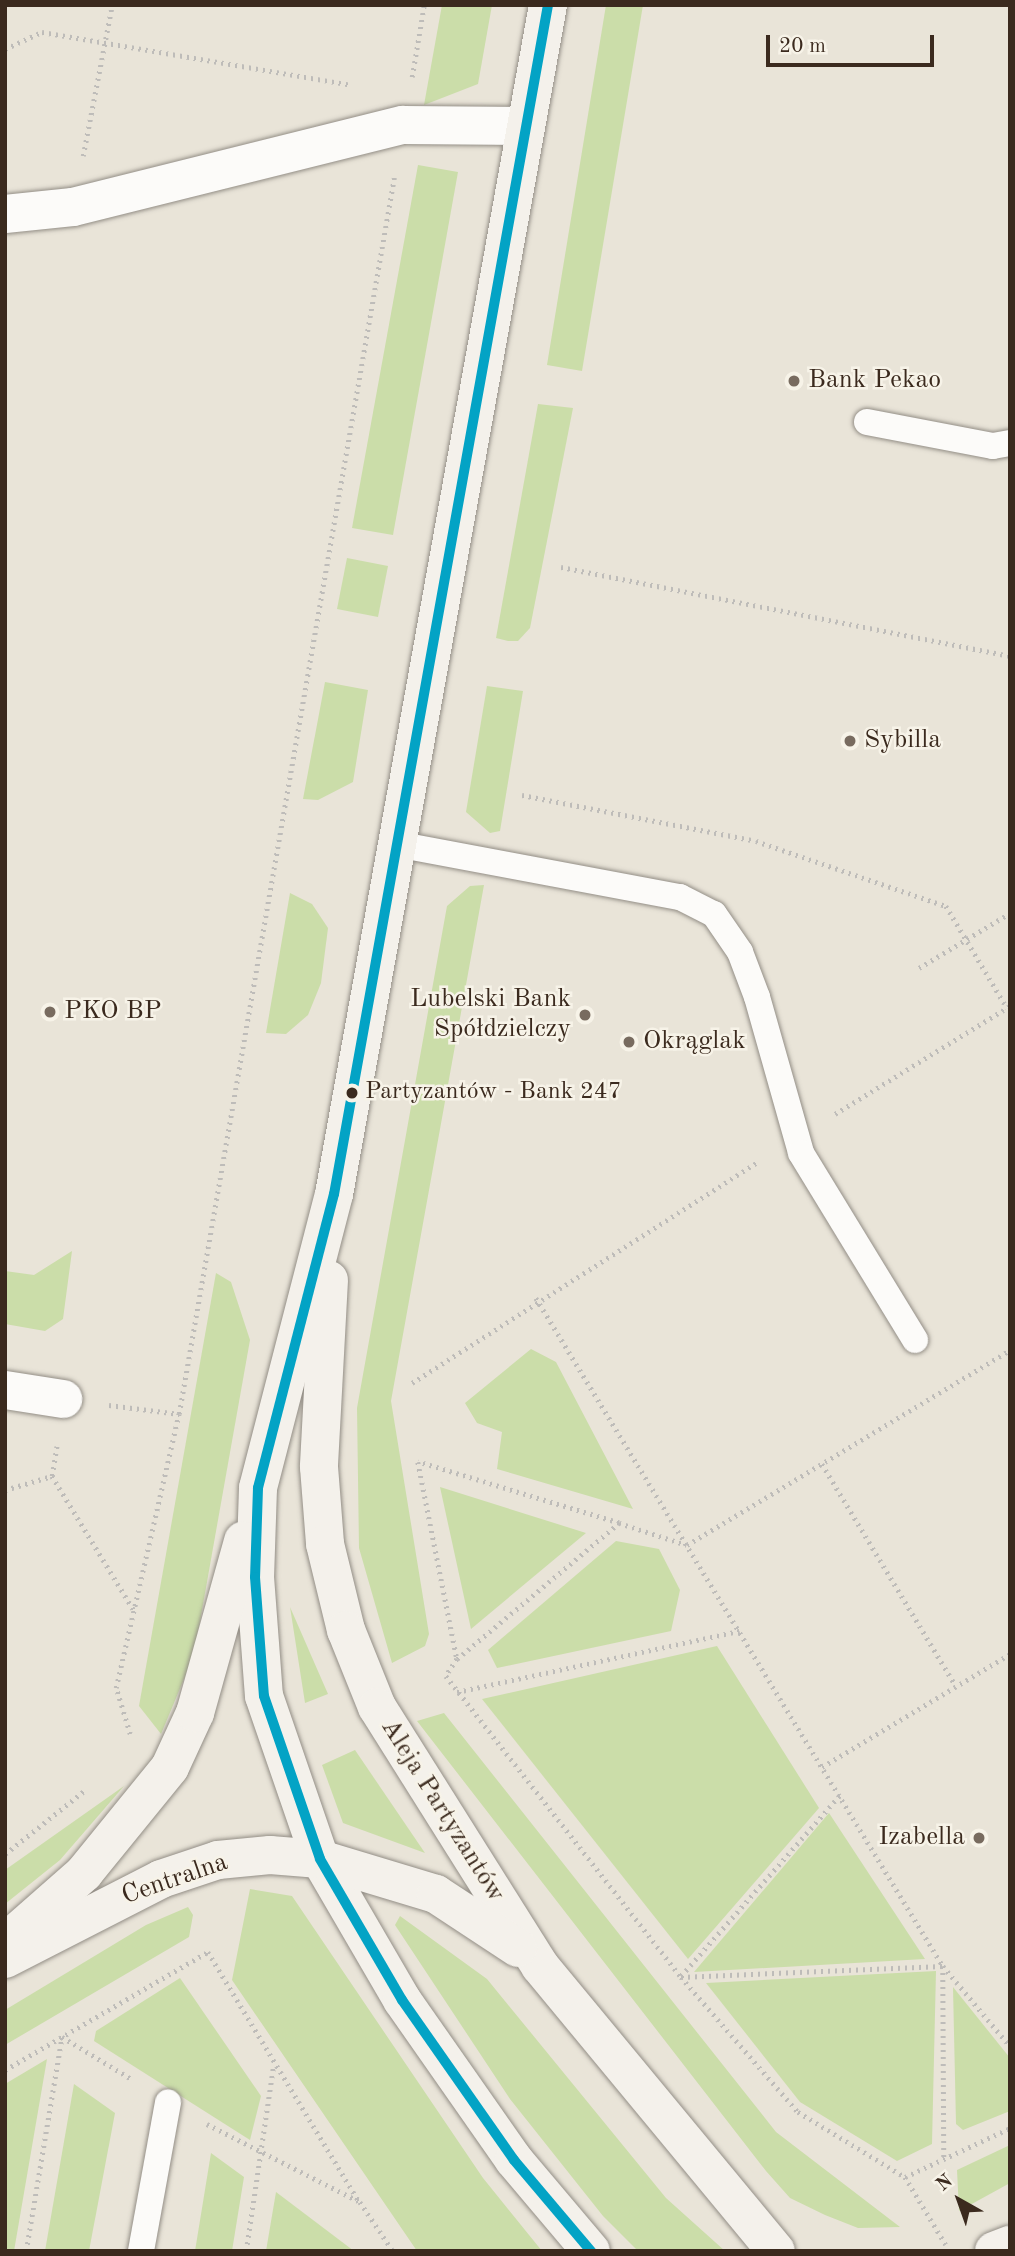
<!DOCTYPE html>
<html>
<head>
<meta charset="utf-8">
<style>
	body { margin:0 }
	#map { position:relative; width:1015px; height:2256px; overflow:hidden; background:#e9e4d8; font-family:"Old Standard TT",serif }
	div>[style] { position:absolute }
	[style*='--x'] { left:calc(var(--x)*1px); top:calc(var(--y)*1px); width:calc(var(--w)*1px); rotate:calc(var(--a)*1deg) }
	.green>* { inset:0; background:#cbdda9 }
	.path>* { height:4.5px; margin-top:-2.25px; transform-origin:0; background:repeating-linear-gradient(90deg,#bebcb9 0 2px,transparent 0 7px) }
	.roads { filter:drop-shadow(0 0 2px #938e86) drop-shadow(0 0 2px #938e86) }
	.lane>* { height:26px; margin:-13px; padding:0 13px; transform-origin:13px; border-radius:13px; background:#fcfbf9 }
	.street>* { height:38px; margin:-19px; padding:0 19px; transform-origin:19px; border-radius:19px; background:#fcfbf9 }
	.secondary>* { height:38px; margin:-19px; padding:0 19px; transform-origin:19px; border-radius:19px; background:#f4f1eb }
	.bus-1>* { height:10px; margin:-5px; padding:0 5px; transform-origin:5px; border-radius:5px; background:#03a3c5 }
	.dots>* { width:19px; height:19px; translate:-50% -50%; box-sizing:border-box; border:4px solid #f7f3e8; border-radius:50% }
	span { translate:-50% -50%; white-space:nowrap; text-align:center; line-height:1.15; -webkit-text-stroke:5px #f7f3e8; paint-order:stroke }
	.bus-label { font-size:24px; color:#3b2a1e }
	.left { translate:0 -50%; text-align:left }
	.poi-label { font-size:26px; color:#3b2a1e }
	.right { translate:-100% -50%; text-align:right }
	.street-label { font-size:26px; color:#3b2a1e }
	.frame { position:absolute; inset:0; border:7px solid #3b2a1e; pointer-events:none }
	.north { position:absolute; left:924px; top:2165px; width:70px; height:70px; -webkit-text-stroke:5px #f7f3e8; paint-order:stroke; rotate:320deg; font-size:19px; font-weight:700; line-height:28px; text-align:center; color:#3b2a1e }
	.north::after { content:''; display:block; margin:auto; width:24px; height:32px; background:#3b2a1e; clip-path:polygon(50% 0,100% 100%,50% 72%,0 100%) }
	.scale { position:absolute; left:766px; top:35px; width:168px; height:32px; box-sizing:border-box; border:4px solid #3b2a1e; border-top:0; padding-left:9px; font-size:21px; line-height:24px; white-space:nowrap; color:#3b2a1e; -webkit-text-stroke:5px #f7f3e8; paint-order:stroke }
</style>
</head>
<body>
<div id="map">
	<div class="green">
		<div style="clip-path:polygon(442px 5px,492px 5px,478px 84px,424px 105px)"></div>
		<div style="clip-path:polygon(606px 5px,643px 5px,582px 371px,547px 365px)"></div>
		<div style="clip-path:polygon(418px 165px,458px 172px,393px 535px,352px 528px)"></div>
		<div style="clip-path:polygon(538px 404px,573px 408px,530px 628px,518px 641px,508px 641px,496px 638px)"></div>
		<div style="clip-path:polygon(347px 558px,388px 566px,378px 617px,337px 609px)"></div>
		<div style="clip-path:polygon(325px 682px,368px 690px,353px 782px,318px 800px,303px 799px)"></div>
		<div style="clip-path:polygon(487px 686px,523px 691px,500px 831px,490px 833px,466px 812px)"></div>
		<div style="clip-path:polygon(484px 885px,391px 1401px,429px 1634px,425px 1646px,392px 1663px,359px 1548px,357px 1408px,447px 906px,470px 886px)"></div>
		<div style="clip-path:polygon(290px 893px,312px 904px,328px 928px,321px 983px,308px 1015px,286px 1034px,266px 1033px)"></div>
		<div style="clip-path:polygon(72px 1251px,63px 1319px,45px 1331px,5px 1324px,5px 1271px,34px 1275px)"></div>
		<div style="clip-path:polygon(216px 1273px,231px 1282px,250px 1340px,194px 1655px,161px 1734px,139px 1706px)"></div>
		<div style="clip-path:polygon(531px 1349px,556px 1362px,633px 1509px,497px 1469px,502px 1432px,477px 1423px,465px 1403px)"></div>
		<div style="clip-path:polygon(440px 1487px,586px 1533px,471px 1629px)"></div>
		<div style="clip-path:polygon(616px 1541px,659px 1549px,680px 1590px,671px 1631px,497px 1668px,488px 1650px)"></div>
		<div style="clip-path:polygon(290px 1607px,328px 1694px,305px 1703px)"></div>
		<div style="clip-path:polygon(717px 1646px,819px 1808px,688px 1959px,482px 1699px)"></div>
		<div style="clip-path:polygon(444px 1713px,776px 2132px,900px 2227px,858px 2228px,825px 2215px,790px 2198px,766px 2171px,417px 1721px)"></div>
		<div style="clip-path:polygon(355px 1750px,425px 1853px,343px 1823px,322px 1765px)"></div>
		<div style="clip-path:polygon(124px 1786px,60px 1860px,5px 1904px,5px 1870px)"></div>
		<div style="clip-path:polygon(829px 1813px,925px 1959px,694px 1972px)"></div>
		<div style="clip-path:polygon(250px 1889px,292px 1896px,483px 2178px,542px 2251px,417px 2251px,232px 1980px)"></div>
		<div style="clip-path:polygon(188px 1907px,193px 1915px,189px 1937px,5px 2045px,5px 2010px,146px 1925px)"></div>
		<div style="clip-path:polygon(400px 1916px,487px 1979px,666px 2198px,725px 2251px,638px 2251px,603px 2216px,510px 2099px,395px 1925px)"></div>
		<div style="clip-path:polygon(936px 1971px,932px 2144px,897px 2161px,800px 2102px,706px 1983px)"></div>
		<div style="clip-path:polygon(180px 1978px,261px 2096px,250px 2140px,94px 2041px,96px 2031px)"></div>
		<div style="clip-path:polygon(953px 1987px,1010px 2058px,1010px 2111px,963px 2130px,956px 2124px)"></div>
		<div style="clip-path:polygon(47px 2059px,14px 2251px,5px 2251px,5px 2084px)"></div>
		<div style="clip-path:polygon(74px 2084px,115px 2113px,89px 2251px,45px 2251px)"></div>
		<div style="clip-path:polygon(1010px 2145px,1010px 2183px,959px 2211px,957px 2170px)"></div>
		<div style="clip-path:polygon(211px 2153px,244px 2177px,232px 2251px,195px 2251px)"></div>
		<div style="clip-path:polygon(276px 2192px,354px 2251px,266px 2251px)"></div>
	</div>
	<div class="path">
		<div style="--x:5;--y:49;--w:41;--a:-24.7"></div>
		<div style="--x:42;--y:32;--w:314;--a:9.7"></div>
		<div style="--x:412;--y:77;--w:73;--a:-80.5"></div>
		<div style="--x:83;--y:156;--w:154;--a:-79.1"></div>
		<div style="--x:561;--y:567;--w:458;--a:11.2"></div>
		<div style="--x:522;--y:795;--w:238;--a:11.1"></div>
		<div style="--x:756;--y:841;--w:201;--a:18.9"></div>
		<div style="--x:946;--y:906;--w:119;--a:59.1"></div>
		<div style="--x:919;--y:968;--w:106;--a:-31.1"></div>
		<div style="--x:835;--y:1114;--w:206;--a:-31.7"></div>
		<div style="--x:536;--y:1298;--w:782;--a:58.65"></div>
		<div style="--x:943;--y:1966;--w:193;--a:89.7"></div>
		<div style="--x:412;--y:1383;--w:412;--a:-32.6"></div>
		<div style="--x:109;--y:1405;--w:71;--a:7.3"></div>
		<div style="--x:822;--y:1464;--w:259;--a:58.9"></div>
		<div style="--x:52;--y:1476;--w:159;--a:58.6"></div>
		<div style="--x:5;--y:1490;--w:49;--a:-16.6"></div>
		<div style="--x:52;--y:1476;--w:30;--a:-81"></div>
		<div style="--x:619;--y:1523;--w:210;--a:-163.1"></div>
		<div style="--x:418;--y:1462;--w:201;--a:78.8"></div>
		<div style="--x:457;--y:1659;--w:20;--a:123"></div>
		<div style="--x:446;--y:1676;--w:382;--a:52"></div>
		<div style="--x:681;--y:1977;--w:179;--a:49.1"></div>
		<div style="--x:798;--y:2112;--w:125;--a:31.3"></div>
		<div style="--x:905;--y:2177;--w:116;--a:-25"></div>
		<div style="--x:457;--y:1659;--w:212;--a:-40"></div>
		<div style="--x:619;--y:1523;--w:71;--a:17.9"></div>
		<div style="--x:687;--y:1545;--w:377;--a:-31.1"></div>
		<div style="--x:457;--y:1692;--w:289;--a:-12.2"></div>
		<div style="--x:130;--y:1734;--w:48;--a:-106.9"></div>
		<div style="--x:116;--y:1688;--w:281;--a:-77.1"></div>
		<div style="--x:179;--y:1414;--w:1255;--a:-80.13"></div>
		<div style="--x:822;--y:1767;--w:219;--a:-31"></div>
		<div style="--x:5;--y:1854;--w:101;--a:-38.6"></div>
		<div style="--x:681;--y:1976;--w:241;--a:-48.7"></div>
		<div style="--x:681;--y:1977;--w:262;--a:-2.4"></div>
		<div style="--x:943;--y:1966;--w:104;--a:50.1"></div>
		<div style="--x:5;--y:2070;--w:235;--a:-30.2"></div>
		<div style="--x:208;--y:1952;--w:290;--a:58.8"></div>
		<div style="--x:207;--y:2124;--w:172;--a:27"></div>
		<div style="--x:360;--y:2202;--w:59;--a:56"></div>
		<div style="--x:905;--y:2177;--w:79;--a:58.9"></div>
		<div style="--x:26;--y:2251;--w:217;--a:-80.5"></div>
		<div style="--x:62;--y:2037;--w:83;--a:31.2"></div>
		<div style="--x:246;--y:2251;--w:185;--a:-81.6"></div>
	</div>
	<div class="roads">
		<div class="lane">
			<div style="--x:867;--y:422;--w:128;--a:10.8"></div>
			<div style="--x:993;--y:446;--w:17;--a:-10"></div>
			<div style="--x:396;--y:844;--w:289;--a:10.6"></div>
			<div style="--x:680;--y:897;--w:38;--a:27"></div>
			<div style="--x:714;--y:914;--w:46;--a:55.6"></div>
			<div style="--x:740;--y:952;--w:48;--a:69.3"></div>
			<div style="--x:757;--y:997;--w:162;--a:74.2"></div>
			<div style="--x:801;--y:1153;--w:219;--a:58.6"></div>
			<div style="--x:141;--y:2251;--w:151;--a:-79.7"></div>
		</div>
		<div class="street">
			<div style="--x:5;--y:214;--w:68;--a:-5.9"></div>
			<div style="--x:73;--y:207;--w:340;--a:-14"></div>
			<div style="--x:403;--y:125;--w:123;--a:0.5"></div>
			<div style="--x:5;--y:1390;--w:59;--a:8.8"></div>
		</div>
		<div class="secondary">
			<div style="--x:548;--y:5;--w:1208;--a:100.2"></div>
			<div style="--x:334;--y:1194;--w:304;--a:104.5"></div>
			<div style="--x:258;--y:1488;--w:89;--a:91.9"></div>
			<div style="--x:255;--y:1577;--w:119;--a:85.7"></div>
			<div style="--x:264;--y:1696;--w:172;--a:71"></div>
			<div style="--x:320;--y:1859;--w:163;--a:59.8"></div>
			<div style="--x:402;--y:2000;--w:195;--a:55"></div>
			<div style="--x:514;--y:2160;--w:119;--a:49.8"></div>
			<div style="--x:329;--y:1280;--w:187;--a:93.1"></div>
			<div style="--x:319;--y:1467;--w:77;--a:85.5"></div>
			<div style="--x:325;--y:1544;--w:89;--a:76.3"></div>
			<div style="--x:346;--y:1630;--w:83;--a:68.1"></div>
			<div style="--x:377;--y:1707;--w:306;--a:57.8"></div>
			<div style="--x:540;--y:1966;--w:370;--a:50.4"></div>
			<div style="--x:9;--y:1939;--w:100;--a:-41.3"></div>
			<div style="--x:84;--y:1873;--w:136;--a:-50.9"></div>
			<div style="--x:170;--y:1767;--w:60;--a:-65.2"></div>
			<div style="--x:195;--y:1713;--w:179;--a:-74.4"></div>
			<div style="--x:5;--y:1959;--w:175;--a:-27.1"></div>
			<div style="--x:161;--y:1879;--w:60;--a:-18.4"></div>
			<div style="--x:218;--y:1860;--w:52;--a:-5.5"></div>
			<div style="--x:270;--y:1855;--w:50;--a:4.6"></div>
			<div style="--x:320;--y:1859;--w:121;--a:16.8"></div>
			<div style="--x:436;--y:1894;--w:98;--a:33.4"></div>
			<div style="--x:994;--y:2251;--w:17;--a:-21"></div>
		</div>
	</div>
	<div class="bus-1">
		<div style="--x:548;--y:5;--w:1208;--a:100.2"></div>
		<div style="--x:334;--y:1194;--w:304;--a:104.5"></div>
		<div style="--x:258;--y:1488;--w:89;--a:91.9"></div>
		<div style="--x:255;--y:1577;--w:119;--a:85.7"></div>
		<div style="--x:264;--y:1696;--w:172;--a:71"></div>
		<div style="--x:320;--y:1859;--w:163;--a:59.8"></div>
		<div style="--x:402;--y:2000;--w:195;--a:55"></div>
		<div style="--x:514;--y:2160;--w:119;--a:49.8"></div>
	</div>
	<div class="dots">
		<div style="left:794px;top:381px;background:#786b5f"></div>
		<div style="left:850px;top:741px;background:#786b5f"></div>
		<div style="left:50px;top:1012px;background:#786b5f"></div>
		<div style="left:585px;top:1015px;background:#786b5f"></div>
		<div style="left:629px;top:1042px;background:#786b5f"></div>
		<div style="left:352px;top:1093px;background:#3b2a1e"></div>
		<div style="left:979px;top:1838px;background:#786b5f"></div>
	</div>
	<div class="bus-label">
		<span class="left" style="left:365px;top:1093px">Partyzantów - Bank 247</span>
	</div>
	<div class="poi-label">
		<span class="left" style="left:808px;top:381px">Bank Pekao</span>
		<span class="left" style="left:864px;top:741px">Sybilla</span>
		<span class="right" style="left:571px;top:1015px">Lubelski Bank<br>Spółdzielczy</span>
		<span class="left" style="left:64px;top:1012px">PKO BP</span>
		<span class="left" style="left:643px;top:1042px">Okrąglak</span>
		<span class="right" style="left:965px;top:1838px">Izabella</span>
	</div>
	<div class="street-label">
		<span style="left:442px;top:1811px;rotate:58deg">Aleja Partyzantów</span>
		<span style="left:175px;top:1880px;rotate:-19deg">Centralna</span>
	</div>
	<div class="frame"></div>
	<div class="north">N</div>
	<div class="scale">20 m</div>
</div>
</body>
</html>
